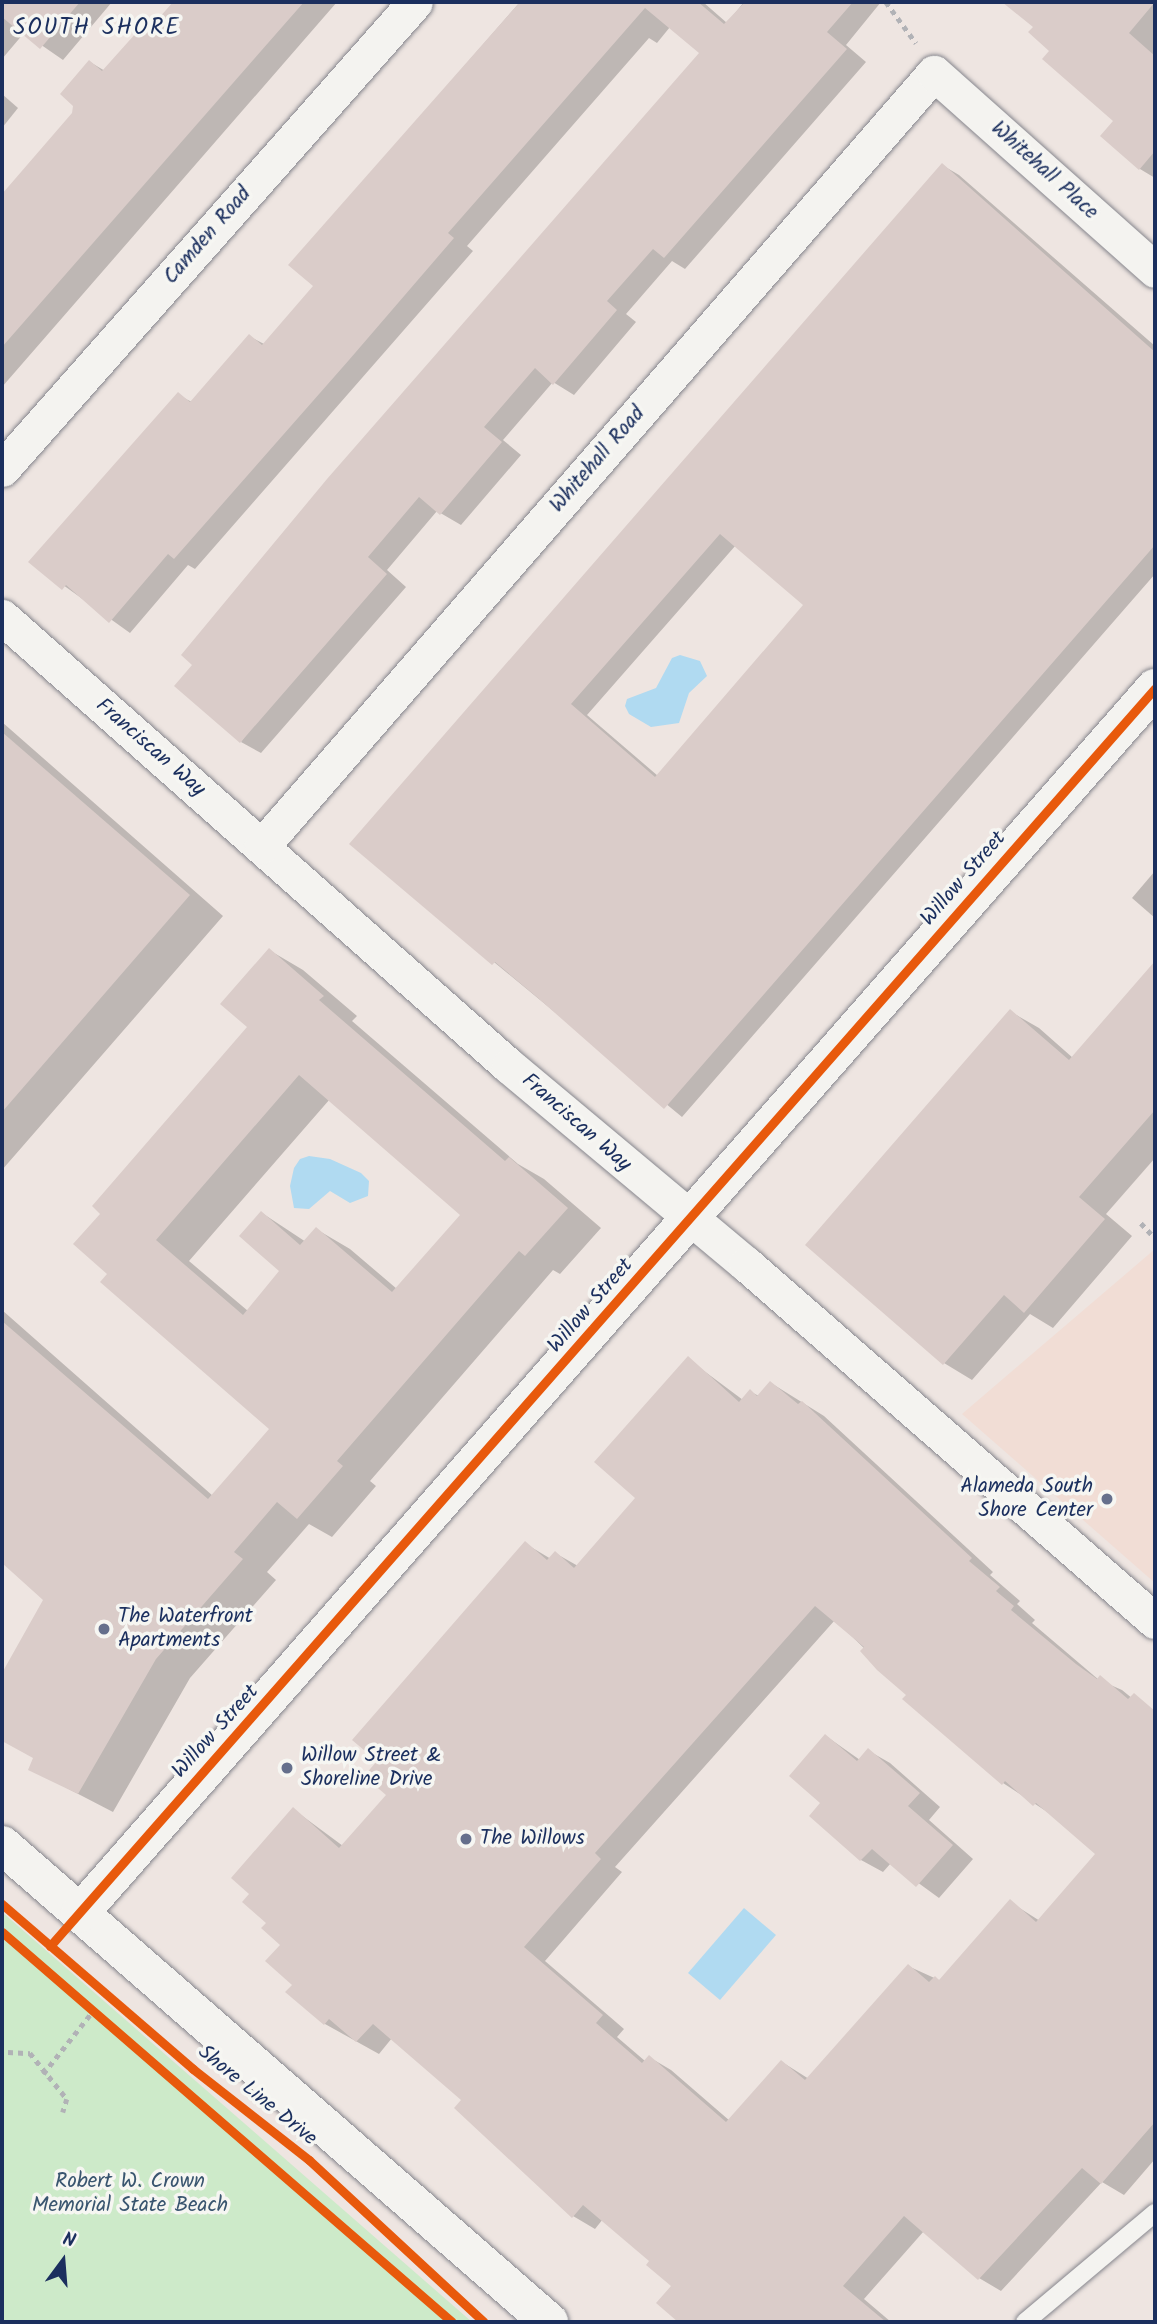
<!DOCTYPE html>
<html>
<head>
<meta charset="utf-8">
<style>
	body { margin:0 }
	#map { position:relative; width:1157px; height:2324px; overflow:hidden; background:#eee5e1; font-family:Kalam,sans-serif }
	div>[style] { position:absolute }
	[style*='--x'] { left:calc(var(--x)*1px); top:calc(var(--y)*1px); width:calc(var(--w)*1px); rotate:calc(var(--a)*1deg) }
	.built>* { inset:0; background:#f1ddd5 }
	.green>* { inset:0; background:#cdeac9 }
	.water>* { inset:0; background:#b0daf1 }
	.shadow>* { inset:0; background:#0003 }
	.building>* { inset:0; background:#daccc9 }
	.path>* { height:4.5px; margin-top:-2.25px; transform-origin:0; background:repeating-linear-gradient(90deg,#b1b2b6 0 5px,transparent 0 10px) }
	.roads { filter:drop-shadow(0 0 2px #86868d) drop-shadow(0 0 2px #86868d) }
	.service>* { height:18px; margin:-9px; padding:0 9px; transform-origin:9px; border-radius:9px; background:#f4f3f0 }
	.minor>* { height:35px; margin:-17.5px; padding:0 17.5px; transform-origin:17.5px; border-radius:17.5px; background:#f4f3f0 }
	.tertiary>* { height:38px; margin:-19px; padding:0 19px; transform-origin:19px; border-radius:19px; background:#f4f3f0 }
	.cycleway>* { height:9px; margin:-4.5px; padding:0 4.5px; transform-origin:4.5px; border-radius:4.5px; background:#e8590c }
	.dots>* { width:19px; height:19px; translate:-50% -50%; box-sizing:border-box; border:4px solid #f6f6f2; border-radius:50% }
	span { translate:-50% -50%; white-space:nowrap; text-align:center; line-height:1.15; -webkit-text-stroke:7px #f6f6f2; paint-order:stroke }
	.street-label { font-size:21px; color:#1b2f5e }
	.poi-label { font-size:21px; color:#1b2f5e }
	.right { translate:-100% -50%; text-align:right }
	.left { translate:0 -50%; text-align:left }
	.park-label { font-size:21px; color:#39556f }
	.neighbourhood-label { font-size:23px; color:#1b2f5e; letter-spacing:2px }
	.frame { position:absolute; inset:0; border:4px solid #1b2f5e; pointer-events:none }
	.north { position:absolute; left:28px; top:2226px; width:70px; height:70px; -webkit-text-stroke:5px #f6f6f2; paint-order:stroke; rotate:16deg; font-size:19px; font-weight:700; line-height:28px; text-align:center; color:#1b2f5e }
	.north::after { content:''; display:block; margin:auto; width:24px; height:32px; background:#1b2f5e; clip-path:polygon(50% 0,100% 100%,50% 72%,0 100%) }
</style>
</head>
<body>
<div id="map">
	<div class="built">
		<div style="clip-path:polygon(1155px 1249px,1155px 1583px,962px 1414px)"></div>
	</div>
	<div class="green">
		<div style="clip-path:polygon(2px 1912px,472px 2322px,2px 2322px)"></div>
	</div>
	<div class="water">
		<div style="clip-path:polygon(680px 655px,700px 661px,707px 676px,689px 693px,679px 723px,651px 727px,629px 714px,625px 706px,627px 699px,656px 688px,672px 658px)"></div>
		<div style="clip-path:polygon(309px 1156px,330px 1159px,361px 1173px,369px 1181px,368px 1196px,350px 1203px,330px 1191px,309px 1209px,294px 1208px,290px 1186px,294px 1168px,300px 1159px)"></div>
		<div style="clip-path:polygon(744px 1908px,776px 1935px,720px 2000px,688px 1973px)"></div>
	</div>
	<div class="shadow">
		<div style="clip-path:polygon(2px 2px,112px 2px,63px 60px,24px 33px,2px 59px)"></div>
		<div style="clip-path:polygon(175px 2px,337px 2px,2px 387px,2px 195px,74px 113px,90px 62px,105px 71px)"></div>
		<div style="clip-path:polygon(520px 2px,703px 2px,727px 23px,744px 2px,881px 2px,846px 45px,866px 62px,685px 269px,672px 261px,626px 314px,636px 322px,574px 395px,553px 382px,503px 440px,521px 455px,461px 525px,437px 511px,387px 570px,406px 587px,261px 753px,241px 742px,701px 53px,670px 27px,657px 43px,649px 38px,467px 246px,473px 251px,195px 569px,188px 565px,130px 633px,31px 562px,178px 395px,192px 402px,249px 336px,264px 344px,316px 286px,291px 265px)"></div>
		<div style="clip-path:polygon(1005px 2px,1155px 2px,1155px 178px,1140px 169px,1116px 121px,1035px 27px)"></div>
		<div style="clip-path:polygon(2px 94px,18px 108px,2px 128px)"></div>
		<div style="clip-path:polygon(evenodd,942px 165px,959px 175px,1155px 346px,1155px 574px,682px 1117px,351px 844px,942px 165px,736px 545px,806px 605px,658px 776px,587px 715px,736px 545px)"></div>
		<div style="clip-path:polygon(2px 722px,223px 916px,2px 1170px,2px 1030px,34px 977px,2px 949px)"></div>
		<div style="clip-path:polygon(1155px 871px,1155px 918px,1132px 898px)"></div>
		<div style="clip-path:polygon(evenodd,269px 950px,303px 970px,357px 1016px,352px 1021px,518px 1164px,544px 1179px,601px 1228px,560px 1274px,553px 1270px,370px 1481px,376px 1486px,332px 1537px,309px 1524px,267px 1572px,276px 1580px,190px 1678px,113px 1812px,30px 1769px,35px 1758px,2px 1740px,2px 1677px,46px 1599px,2px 1561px,2px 1310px,213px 1496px,272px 1429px,110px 1274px,102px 1214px,250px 1027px,269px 950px,330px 1099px,463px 1214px,397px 1289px,350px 1249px,316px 1229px,306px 1242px,262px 1213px,281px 1270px,248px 1311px,189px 1261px,330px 1099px)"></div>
		<div style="clip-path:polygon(1155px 964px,1155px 1158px,1106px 1214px,1132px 1236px,1053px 1328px,1030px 1314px,972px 1380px,944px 1363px,1011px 1012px,1039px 1028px,1073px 1058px)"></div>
		<div style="clip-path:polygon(evenodd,688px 1359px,743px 1400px,751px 1392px,759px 1396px,771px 1383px,824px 1416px,993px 1572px,990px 1575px,1020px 1601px,1017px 1604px,1035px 1620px,1032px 1623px,1099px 1680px,1122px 1690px,1155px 1717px,1155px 2159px,1124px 2195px,1102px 2182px,1001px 2291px,979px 2278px,924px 2231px,864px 2299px,891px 2322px,681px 2322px,659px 2303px,673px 2286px,652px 2261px,603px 2219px,595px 2229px,573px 2216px,463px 2100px,392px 2038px,379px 2054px,325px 2024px,294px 1984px,282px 1945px,268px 1923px,293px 1809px,343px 1846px,388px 1795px,379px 1761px,526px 1544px,551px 1559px,555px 1553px,578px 1566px,637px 1498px,688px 1359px,835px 1620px,1003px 1783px,1052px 1815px,1097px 1854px,1040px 1921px,1010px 1902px,941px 1981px,908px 1966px,809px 2079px,782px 2062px,730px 2121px,671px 2070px,649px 2057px,645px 2061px,617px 2037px,624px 2029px,545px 1961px,622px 1872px,615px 1867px,835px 1620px)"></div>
		<div style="clip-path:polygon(826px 1736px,860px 1760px,869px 1751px,890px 1763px,940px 1807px,929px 1820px,973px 1859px,939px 1898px,891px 1863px,883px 1872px,861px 1860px,822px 1803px)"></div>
	</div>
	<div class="building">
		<div style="clip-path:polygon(2px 2px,80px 2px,40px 49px,2px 17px)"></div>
		<div style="clip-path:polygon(173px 2px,304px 2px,2px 347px,2px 194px,72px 113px,73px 106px,60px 94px,89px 60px,102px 71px,145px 23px,151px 27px)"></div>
		<div style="clip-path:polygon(520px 2px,698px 2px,724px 24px,745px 2px,853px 2px,827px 32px,847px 49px,664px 258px,653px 249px,607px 301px,617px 310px,553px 385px,535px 368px,484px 427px,502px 442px,440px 515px,419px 497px,368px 557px,387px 574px,240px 743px,174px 686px,192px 665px,181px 655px,327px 479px,699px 53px,645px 8px,448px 233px,454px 238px,349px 360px,174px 559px,168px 554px,109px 623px,66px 585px,62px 590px,28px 562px,178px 392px,190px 402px,249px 334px,262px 345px,313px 286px,288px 265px)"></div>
		<div style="clip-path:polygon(1002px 2px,1155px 2px,1129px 33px,1155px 56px,1155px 151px,1139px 170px,1100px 136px,1113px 121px,1042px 59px,1049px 51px,1028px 32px,1033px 27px)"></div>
		<div style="clip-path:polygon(evenodd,942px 163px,1155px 352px,1155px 545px,664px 1109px,538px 998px,495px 962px,492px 965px,349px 844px,942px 163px,720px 534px,803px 605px,655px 777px,571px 704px,720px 534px)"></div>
		<div style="clip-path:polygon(2px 732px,190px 895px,2px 1112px)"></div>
		<div style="clip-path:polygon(evenodd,269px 948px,324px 996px,319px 1000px,505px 1161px,509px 1157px,568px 1208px,525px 1256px,519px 1251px,337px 1461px,343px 1466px,297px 1519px,277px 1502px,234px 1552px,243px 1559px,156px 1659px,78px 1794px,28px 1770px,33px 1758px,2px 1741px,2px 1673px,43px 1600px,2px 1563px,2px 1321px,208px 1499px,269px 1429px,100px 1282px,107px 1274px,73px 1244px,100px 1214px,92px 1206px,247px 1027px,220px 1004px,269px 948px,299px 1075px,460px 1215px,392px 1292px,316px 1227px,300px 1245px,261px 1211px,239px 1236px,279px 1271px,243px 1315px,156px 1240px,299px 1075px)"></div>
		<div style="clip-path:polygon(1155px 961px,1155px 1110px,1079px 1197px,1105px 1219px,1024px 1313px,1004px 1295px,943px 1365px,805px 1245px,1010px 1009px,1069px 1060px)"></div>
		<div style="clip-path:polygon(evenodd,688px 1356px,739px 1402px,750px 1389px,757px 1396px,770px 1381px,798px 1404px,802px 1401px,972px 1558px,969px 1561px,1000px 1587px,996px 1591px,1014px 1606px,1011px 1610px,1076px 1664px,1097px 1679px,1100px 1675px,1128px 1699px,1134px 1693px,1155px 1711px,1155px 2122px,1101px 2184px,1082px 2168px,978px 2280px,904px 2216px,843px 2286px,886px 2322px,678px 2322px,656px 2303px,671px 2286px,646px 2265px,649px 2261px,583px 2205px,572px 2218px,454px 2108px,461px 2100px,373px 2024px,356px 2042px,329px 2019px,324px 2025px,285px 1992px,292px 1985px,265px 1961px,280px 1945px,261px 1928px,266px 1923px,242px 1902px,249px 1894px,231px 1878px,293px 1807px,339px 1848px,386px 1795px,364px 1776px,377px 1761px,352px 1740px,525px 1541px,547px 1560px,555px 1551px,574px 1568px,635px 1498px,594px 1462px,688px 1356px,815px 1606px,864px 1647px,860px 1651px,877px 1670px,906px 1695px,902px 1699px,1002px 1785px,1005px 1781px,1033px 1806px,1036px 1803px,1095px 1854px,1036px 1922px,1010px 1899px,939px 1980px,935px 1976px,929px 1982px,908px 1964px,805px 2080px,781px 2060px,726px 2122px,649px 2055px,642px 2063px,596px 2023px,603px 2015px,524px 1947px,601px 1859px,595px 1853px,815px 1606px)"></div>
		<div style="clip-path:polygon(825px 1734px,857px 1761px,868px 1748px,920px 1793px,908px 1806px,953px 1845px,916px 1887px,872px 1849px,860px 1861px,809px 1816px,820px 1803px,789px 1776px)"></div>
	</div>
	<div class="path">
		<div style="--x:886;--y:2;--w:51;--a:53.8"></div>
		<div style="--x:1141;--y:1223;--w:21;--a:47"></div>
		<div style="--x:8;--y:2052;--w:22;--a:3"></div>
		<div style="--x:30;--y:2053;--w:59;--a:51.2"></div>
		<div style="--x:67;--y:2099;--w:14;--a:107"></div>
		<div style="--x:43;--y:2074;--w:80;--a:-51.6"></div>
	</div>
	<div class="roads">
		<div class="service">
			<div style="--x:1025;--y:2322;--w:170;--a:-40"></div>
		</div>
		<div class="minor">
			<div style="--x:2;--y:469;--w:623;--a:-48.51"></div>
			<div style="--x:2;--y:617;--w:677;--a:41.53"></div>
			<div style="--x:509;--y:1066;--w:309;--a:39.9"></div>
			<div style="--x:746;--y:1264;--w:543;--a:41.12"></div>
			<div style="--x:262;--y:846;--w:1024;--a:-49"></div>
			<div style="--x:934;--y:73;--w:296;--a:41.7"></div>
		</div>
		<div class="tertiary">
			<div style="--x:2;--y:1845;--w:726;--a:41.09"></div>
			<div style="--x:80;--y:1913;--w:1630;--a:-48.73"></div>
		</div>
	</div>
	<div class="cycleway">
		<div style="--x:2;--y:1904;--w:252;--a:40.8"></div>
		<div style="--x:193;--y:2069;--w:147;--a:38.1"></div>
		<div style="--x:309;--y:2160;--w:238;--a:42.8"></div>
		<div style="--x:2;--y:1932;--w:595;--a:40.91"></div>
		<div style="--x:50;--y:1946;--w:1674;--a:-48.7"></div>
	</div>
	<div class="dots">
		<div style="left:1107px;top:1499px;background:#656f8c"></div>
		<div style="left:104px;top:1629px;background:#656f8c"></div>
		<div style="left:287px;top:1768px;background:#656f8c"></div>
		<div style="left:466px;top:1839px;background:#656f8c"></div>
	</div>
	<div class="street-label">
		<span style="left:1044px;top:171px;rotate:42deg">Whitehall Place</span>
		<span style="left:208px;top:236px;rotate:-49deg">Camden Road</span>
		<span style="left:598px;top:460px;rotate:-49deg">Whitehall Road</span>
		<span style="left:150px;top:748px;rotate:41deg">Franciscan Way</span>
		<span style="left:964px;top:879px;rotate:-49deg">Willow Street</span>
		<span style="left:576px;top:1123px;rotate:41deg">Franciscan Way</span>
		<span style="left:591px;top:1306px;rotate:-49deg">Willow Street</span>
		<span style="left:216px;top:1732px;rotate:-48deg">Willow Street</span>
		<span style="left:257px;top:2096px;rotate:39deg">Shore Line Drive</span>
	</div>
	<div class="poi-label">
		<span class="right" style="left:1093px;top:1499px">Alameda South<br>Shore Center</span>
		<span class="left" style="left:118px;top:1629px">The Waterfront<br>Apartments</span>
		<span class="left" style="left:301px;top:1768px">Willow Street &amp;<br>Shoreline Drive</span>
		<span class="left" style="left:480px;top:1839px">The Willows</span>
	</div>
	<div class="park-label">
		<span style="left:130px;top:2194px">Robert W. Crown<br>Memorial State Beach</span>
	</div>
	<div class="neighbourhood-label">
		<span style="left:97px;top:28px">SOUTH SHORE</span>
	</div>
	<div class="frame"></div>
	<div class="north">N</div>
</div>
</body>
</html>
